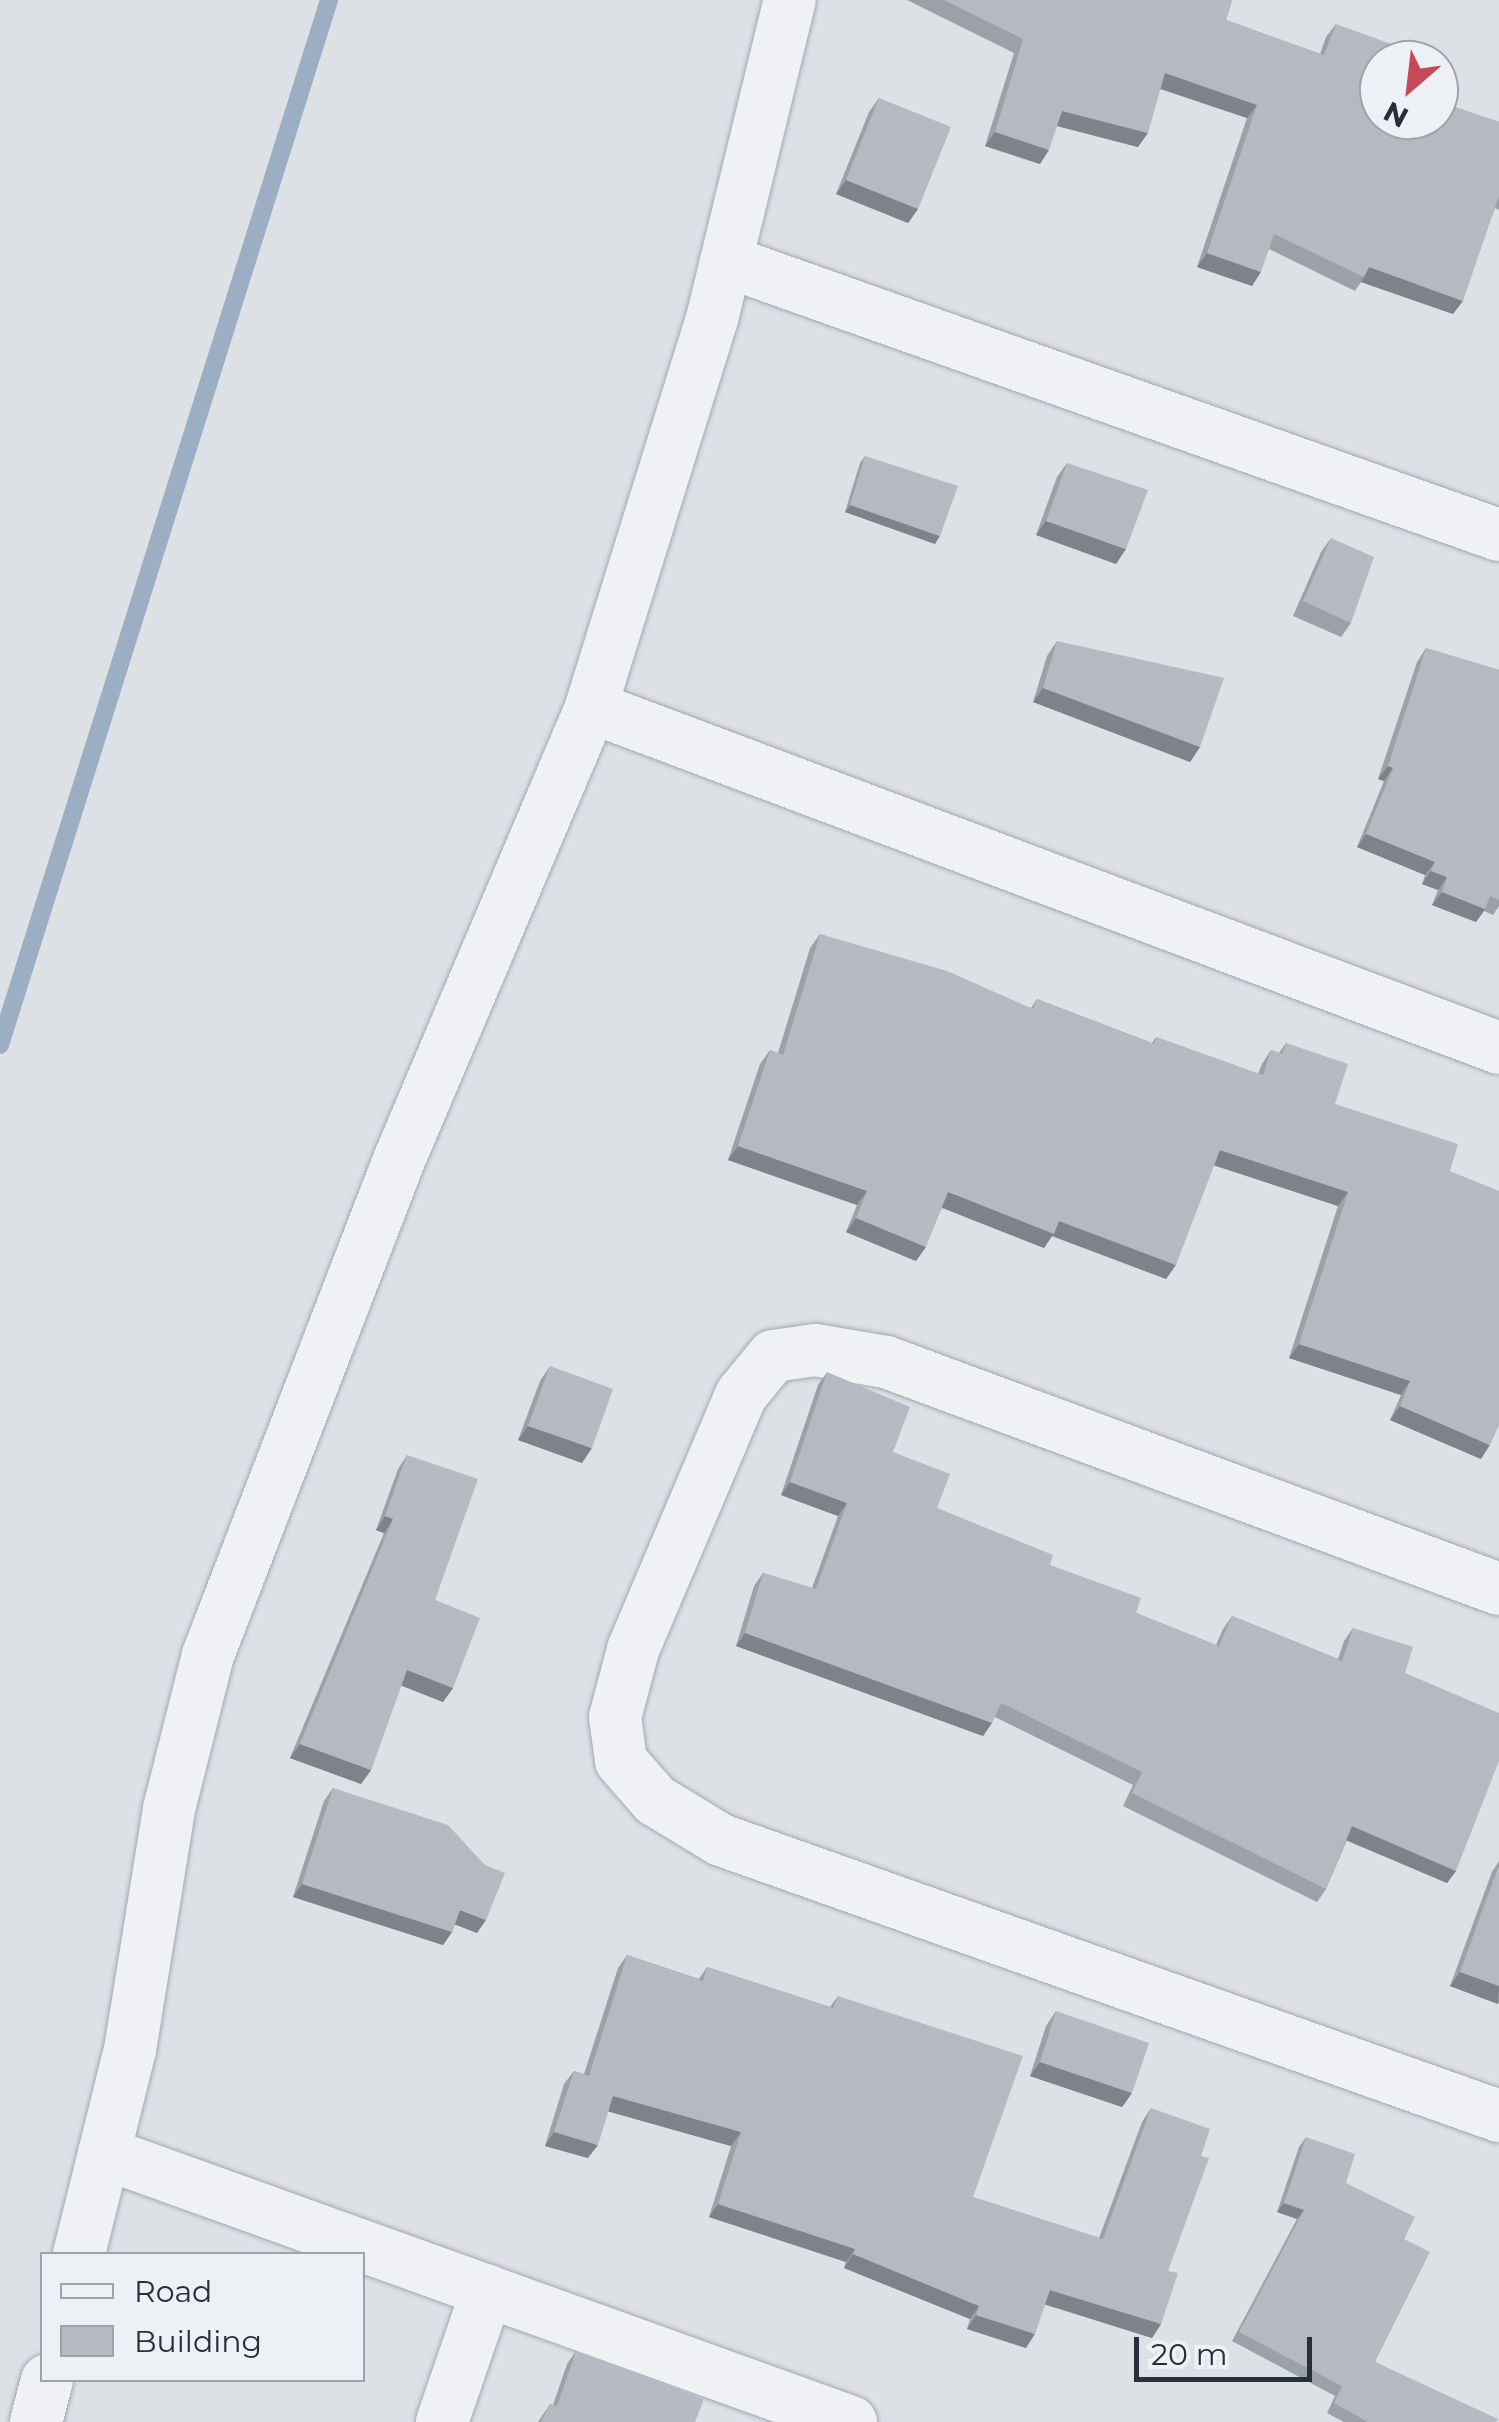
<!DOCTYPE html>
<html>
<head>
<meta charset="utf-8">
<style>
	body { margin:0 }
	#map { position:relative; width:1499px; height:2422px; overflow:hidden; background:#dde1e6; font-family:Montserrat,sans-serif }
	div>[style] { position:absolute }
	[style*='--x'] { left:calc(var(--x)*1px); top:calc(var(--y)*1px); width:calc(var(--w)*1px); rotate:calc(var(--a)*1deg) }
	.stream>* { height:18px; margin:-9px; padding:0 9px; transform-origin:9px; border-radius:9px; background:#9baec4 }
	.roads { filter:drop-shadow(0 0 2px #a3a8b0) drop-shadow(0 0 2px #a3a8b0) }
	.minor>* { height:52px; margin:-26px; padding:0 26px; transform-origin:26px; border-radius:26px; background:#f0f1f5 }
	.wall>* { inset:0; background:#9ca0a7 }
	.shaded-wall>* { inset:0; background:#7f8288 }
	.building>* { inset:0; background:#b5bac2 }
	span { translate:-50% -50%; white-space:nowrap; text-align:center; line-height:1.15; -webkit-text-stroke:8px #edf0f4; paint-order:stroke }
	.legend { position:absolute; left:40px; top:2252px; width:325px; height:130px; box-sizing:border-box; background:#edf0f4; border:2px solid #9ea3aa; margin:0; padding:12px 18px; list-style:none; font-size:30px; color:#282f3c }
	.legend li { display:flex; align-items:center; gap:20px; height:50px }
	.legend b { width:50px; border:2px solid #9ea3aa }
	.north { position:absolute; left:1359px; top:40px; width:100px; height:100px; box-sizing:border-box; background:#edf0f4; border:2px solid #9ea3aa; border-radius:50%; rotate:208deg; font-size:28px; font-weight:700; line-height:40px; text-align:center; color:#282f3c }
	.north::after { content:''; display:block; margin:auto; width:35px; height:45px; background:#c44a5a; clip-path:polygon(50% 0,100% 100%,50% 72%,0 100%) }
	.scale { position:absolute; left:1134px; top:2337px; width:178px; height:45px; box-sizing:border-box; border:5px solid #282f3c; border-top:0; padding-left:12px; font-size:30px; line-height:35px; white-space:nowrap; color:#282f3c; -webkit-text-stroke:8px #edf0f4; paint-order:stroke }
</style>
</head>
<body>
<div id="map">
	<div class="stream">
		<div style="--x:0;--y:1045;--w:1096;--a:-72.52"></div>
	</div>
	<div class="roads">
		<div class="minor">
			<div style="--x:726;--y:261;--w:820;--a:19.52"></div>
			<div style="--x:591;--y:707;--w:970;--a:20.58"></div>
			<div style="--x:1499;--y:1589;--w:654;--a:-159.68"></div>
			<div style="--x:886;--y:1362;--w:72;--a:-170.4"></div>
			<div style="--x:815;--y:1350;--w:42;--a:171.9"></div>
			<div style="--x:773;--y:1356;--w:50;--a:129.4"></div>
			<div style="--x:741;--y:1395;--w:277;--a:113"></div>
			<div style="--x:633;--y:1650;--w:69;--a:105"></div>
			<div style="--x:615;--y:1717;--w:44;--a:82.2"></div>
			<div style="--x:621;--y:1761;--w:52;--a:48.9"></div>
			<div style="--x:655;--y:1800;--w:77;--a:31.2"></div>
			<div style="--x:721;--y:1840;--w:826;--a:19.53"></div>
			<div style="--x:104;--y:2153;--w:794;--a:19.8"></div>
			<div style="--x:79;--y:2254;--w:210;--a:-76"></div>
			<div style="--x:130;--y:2050;--w:244;--a:-80.8"></div>
			<div style="--x:169;--y:1809;--w:159;--a:-75.8"></div>
			<div style="--x:208;--y:1655;--w:531;--a:-68.9"></div>
			<div style="--x:399;--y:1160;--w:492;--a:-67"></div>
			<div style="--x:591;--y:707;--w:406;--a:-72.7"></div>
			<div style="--x:712;--y:319;--w:328;--a:-76.3"></div>
			<div style="--x:36;--y:2422;--w:43;--a:-75.3"></div>
			<div style="--x:442;--y:2422;--w:139;--a:-71"></div>
		</div>
	</div>
	<div class="wall">
		<div style="clip-path:polygon(907px 0,1232px 0,1226px 20px,1320px 54px,1326px 37px,1336px 24px,1379px 120px,1452px 106px,1499px 122px,1499px 210px,1495px 208px,1453px 314px,1361px 282px,1355px 291px,1269px 249px,1252px 286px,1197px 267px,1247px 118px,1160px 89px,1138px 147px,1057px 126px,1040px 164px,985px 146px,1014px 53px)"></div>
		<div style="clip-path:polygon(879px 98px,918px 209px,908px 223px,836px 194px,869px 112px)"></div>
		<div style="clip-path:polygon(865px 456px,935px 544px,845px 512px,860px 463px)"></div>
		<div style="clip-path:polygon(1067px 463px,1116px 564px,1036px 535px,1057px 477px)"></div>
		<div style="clip-path:polygon(1331px 538px,1351px 623px,1341px 637px,1293px 616px,1321px 552px)"></div>
		<div style="clip-path:polygon(1057px 641px,1200px 747px,1190px 762px,1033px 702px,1047px 656px)"></div>
		<div style="clip-path:polygon(1426px 648px,1499px 670px,1499px 906px,1493px 915px,1484px 911px,1476px 922px,1432px 905px,1438px 890px,1422px 884px,1425px 875px,1357px 847px,1384px 781px,1378px 779px,1417px 662px)"></div>
		<div style="clip-path:polygon(820px 934px,1031px 1008px,1037px 999px,1152px 1043px,1156px 1037px,1258px 1074px,1262px 1064px,1271px 1050px,1279px 1053px,1286px 1043px,1335px 1104px,1450px 1171px,1481px 1459px,1390px 1420px,1401px 1395px,1289px 1358px,1338px 1206px,1214px 1165px,1166px 1279px,1052px 1236px,1044px 1248px,942px 1208px,916px 1261px,846px 1232px,857px 1205px,728px 1160px,760px 1064px,770px 1050px,778px 1053px,810px 948px)"></div>
		<div style="clip-path:polygon(550px 1366px,582px 1463px,518px 1440px,540px 1381px)"></div>
		<div style="clip-path:polygon(827px 1372px,937px 1508px,1050px 1565px,1136px 1613px,1216px 1645px,1223px 1629px,1232px 1616px,1338px 1659px,1344px 1641px,1353px 1628px,1405px 1673px,1456px 1871px,1447px 1883px,1347px 1840px,1326px 1889px,1317px 1902px,1123px 1806px,1133px 1785px,995px 1717px,983px 1736px,736px 1646px,754px 1586px,763px 1573px,812px 1588px,838px 1516px,781px 1495px,818px 1385px)"></div>
		<div style="clip-path:polygon(407px 1455px,453px 1688px,443px 1702px,401px 1685px,371px 1770px,361px 1784px,290px 1758px,384px 1533px,376px 1530px,398px 1469px)"></div>
		<div style="clip-path:polygon(333px 1788px,477px 1933px,455px 1924px,452px 1932px,443px 1945px,293px 1897px,324px 1801px)"></div>
		<div style="clip-path:polygon(1499px 1861px,1499px 2002px,1498px 2004px,1450px 1986px,1492px 1872px)"></div>
		<div style="clip-path:polygon(627px 1955px,699px 1979px,707px 1967px,830px 2007px,838px 1996px,973px 2197px,1099px 2238px,1142px 2122px,1151px 2108px,1201px 2156px,1168px 2271px,1161px 2324px,1152px 2338px,1045px 2304px,1026px 2348px,967px 2329px,970px 2319px,844px 2268px,846px 2262px,709px 2217px,731px 2146px,608px 2111px,588px 2158px,545px 2146px,564px 2084px,574px 2071px,584px 2074px,618px 1968px)"></div>
		<div style="clip-path:polygon(1056px 2011px,1132px 2093px,1122px 2107px,1030px 2076px,1046px 2026px)"></div>
		<div style="clip-path:polygon(1306px 2137px,1346px 2183px,1404px 2239px,1375px 2362px,1496px 2422px,1344px 2422px,1327px 2413px,1335px 2396px,1232px 2341px,1297px 2219px,1277px 2212px,1299px 2147px)"></div>
		<div style="clip-path:polygon(576px 2351px,695px 2422px,538px 2422px,550px 2404px,553px 2405px,567px 2364px)"></div>
	</div>
	<div class="shaded-wall">
		<div style="clip-path:polygon(1165px 73px,1257px 105px,1247px 118px,1155px 87px)"></div>
		<div style="clip-path:polygon(1062px 111px,1148px 133px,1138px 147px,1053px 125px)"></div>
		<div style="clip-path:polygon(995px 132px,1049px 150px,1040px 164px,985px 146px)"></div>
		<div style="clip-path:polygon(846px 180px,918px 209px,908px 223px,836px 194px)"></div>
		<div style="clip-path:polygon(1207px 253px,1261px 272px,1252px 286px,1197px 267px)"></div>
		<div style="clip-path:polygon(1369px 267px,1463px 301px,1453px 314px,1361px 282px)"></div>
		<div style="clip-path:polygon(850px 505px,940px 536px,935px 544px,845px 512px)"></div>
		<div style="clip-path:polygon(1046px 521px,1126px 549px,1116px 564px,1036px 535px)"></div>
		<div style="clip-path:polygon(1043px 688px,1200px 747px,1190px 762px,1033px 702px)"></div>
		<div style="clip-path:polygon(1388px 766px,1393px 768px,1384px 781px,1378px 779px)"></div>
		<div style="clip-path:polygon(1366px 834px,1435px 862px,1425px 875px,1357px 847px)"></div>
		<div style="clip-path:polygon(1431px 871px,1447px 877px,1438px 890px,1422px 884px)"></div>
		<div style="clip-path:polygon(1442px 892px,1485px 909px,1476px 922px,1432px 905px)"></div>
		<div style="clip-path:polygon(738px 1146px,867px 1191px,857px 1205px,728px 1160px)"></div>
		<div style="clip-path:polygon(1220px 1150px,1348px 1192px,1338px 1206px,1210px 1164px)"></div>
		<div style="clip-path:polygon(948px 1192px,1059px 1221px,1176px 1265px,1166px 1279px,1052px 1236px,1044px 1248px,938px 1206px)"></div>
		<div style="clip-path:polygon(856px 1218px,926px 1247px,916px 1261px,846px 1232px)"></div>
		<div style="clip-path:polygon(1299px 1344px,1410px 1381px,1401px 1395px,1289px 1358px)"></div>
		<div style="clip-path:polygon(1400px 1406px,1490px 1445px,1481px 1459px,1390px 1420px)"></div>
		<div style="clip-path:polygon(528px 1426px,592px 1448px,582px 1463px,518px 1440px)"></div>
		<div style="clip-path:polygon(790px 1482px,847px 1503px,838px 1516px,781px 1495px)"></div>
		<div style="clip-path:polygon(385px 1516px,393px 1519px,384px 1533px,376px 1530px)"></div>
		<div style="clip-path:polygon(745px 1633px,992px 1723px,983px 1736px,736px 1646px)"></div>
		<div style="clip-path:polygon(407px 1670px,453px 1688px,443px 1702px,397px 1684px)"></div>
		<div style="clip-path:polygon(300px 1744px,371px 1770px,361px 1784px,290px 1758px)"></div>
		<div style="clip-path:polygon(1352px 1826px,1456px 1871px,1447px 1883px,1343px 1839px)"></div>
		<div style="clip-path:polygon(302px 1884px,452px 1932px,443px 1945px,293px 1897px)"></div>
		<div style="clip-path:polygon(460px 1910px,486px 1920px,477px 1933px,451px 1923px)"></div>
		<div style="clip-path:polygon(1460px 1972px,1499px 1986px,1498px 2004px,1450px 1986px)"></div>
		<div style="clip-path:polygon(1040px 2062px,1132px 2093px,1122px 2107px,1030px 2076px)"></div>
		<div style="clip-path:polygon(613px 2096px,741px 2132px,731px 2146px,603px 2110px)"></div>
		<div style="clip-path:polygon(554px 2132px,598px 2145px,588px 2158px,545px 2146px)"></div>
		<div style="clip-path:polygon(1284px 2203px,1304px 2210px,1297px 2219px,1277px 2212px)"></div>
		<div style="clip-path:polygon(718px 2204px,855px 2249px,846px 2262px,709px 2217px)"></div>
		<div style="clip-path:polygon(853px 2254px,979px 2306px,970px 2319px,844px 2268px)"></div>
		<div style="clip-path:polygon(1050px 2290px,1161px 2324px,1152px 2338px,1040px 2303px)"></div>
		<div style="clip-path:polygon(976px 2315px,1035px 2334px,1026px 2348px,967px 2329px)"></div>
	</div>
	<div class="building">
		<div style="clip-path:polygon(944px 0,1232px 0,1226px 20px,1324px 55px,1336px 24px,1436px 60px,1379px 60px,1379px 120px,1439px 120px,1439px 100px,1452px 106px,1499px 122px,1499px 196px,1463px 301px,1369px 267px,1364px 277px,1274px 234px,1261px 272px,1207px 253px,1257px 105px,1165px 73px,1148px 133px,1062px 111px,1049px 150px,995px 132px,1023px 39px)"></div>
		<div style="clip-path:polygon(879px 98px,951px 127px,918px 209px,846px 180px)"></div>
		<div style="clip-path:polygon(865px 456px,958px 486px,940px 536px,850px 505px)"></div>
		<div style="clip-path:polygon(1067px 463px,1148px 490px,1126px 549px,1046px 521px)"></div>
		<div style="clip-path:polygon(1331px 538px,1374px 557px,1351px 623px,1303px 601px)"></div>
		<div style="clip-path:polygon(1057px 641px,1224px 678px,1200px 747px,1043px 688px)"></div>
		<div style="clip-path:polygon(1426px 648px,1499px 670px,1499px 900px,1490px 896px,1485px 909px,1442px 892px,1447px 877px,1431px 871px,1435px 862px,1366px 834px,1393px 768px,1388px 766px)"></div>
		<div style="clip-path:polygon(820px 934px,947px 971px,1033px 1009px,1037px 999px,1154px 1044px,1156px 1037px,1263px 1075px,1271px 1050px,1282px 1054px,1286px 1043px,1348px 1064px,1335px 1104px,1458px 1144px,1450px 1171px,1499px 1191px,1499px 1425px,1490px 1445px,1400px 1406px,1410px 1381px,1299px 1344px,1348px 1192px,1220px 1150px,1176px 1265px,1059px 1221px,1054px 1234px,948px 1192px,926px 1247px,856px 1218px,867px 1191px,738px 1146px,770px 1050px,783px 1055px)"></div>
		<div style="clip-path:polygon(550px 1366px,613px 1389px,592px 1448px,528px 1426px)"></div>
		<div style="clip-path:polygon(827px 1372px,910px 1407px,893px 1452px,950px 1474px,937px 1508px,1053px 1555px,1050px 1565px,1141px 1598px,1136px 1613px,1219px 1646px,1232px 1616px,1342px 1661px,1353px 1628px,1413px 1647px,1405px 1673px,1499px 1713px,1499px 1761px,1456px 1871px,1352px 1826px,1326px 1889px,1132px 1793px,1142px 1772px,1001px 1703px,992px 1723px,745px 1633px,763px 1573px,816px 1589px,847px 1503px,790px 1482px)"></div>
		<div style="clip-path:polygon(407px 1455px,478px 1479px,435px 1600px,480px 1618px,453px 1688px,407px 1670px,371px 1770px,300px 1744px,393px 1519px,385px 1516px)"></div>
		<div style="clip-path:polygon(333px 1788px,448px 1825px,485px 1865px,505px 1873px,486px 1920px,460px 1910px,452px 1932px,302px 1884px)"></div>
		<div style="clip-path:polygon(1499px 1865px,1499px 1986px,1460px 1972px)"></div>
		<div style="clip-path:polygon(627px 1955px,703px 1981px,707px 1967px,833px 2008px,838px 1996px,1023px 2056px,973px 2197px,1103px 2239px,1151px 2108px,1210px 2129px,1201px 2156px,1209px 2158px,1168px 2271px,1178px 2273px,1161px 2324px,1050px 2290px,1035px 2334px,976px 2315px,979px 2306px,853px 2254px,855px 2249px,718px 2204px,741px 2132px,613px 2096px,598px 2145px,554px 2132px,574px 2071px,589px 2076px)"></div>
		<div style="clip-path:polygon(1056px 2011px,1149px 2043px,1132px 2093px,1040px 2062px)"></div>
		<div style="clip-path:polygon(1306px 2137px,1355px 2154px,1346px 2183px,1415px 2217px,1404px 2239px,1430px 2252px,1375px 2362px,1498px 2419px,1496px 2422px,1368px 2422px,1334px 2403px,1342px 2386px,1239px 2332px,1304px 2210px,1284px 2203px)"></div>
		<div style="clip-path:polygon(576px 2351px,704px 2399px,695px 2422px,541px 2422px,550px 2404px,557px 2406px)"></div>
	</div>
	<ul class="legend">
	<li><b style="height:12px;background:#f0f1f5"></b>Road</li>
	<li><b style="height:28px;background:#b5bac2"></b>Building</li>
	</ul>
	<div class="north">N</div>
	<div class="scale">20 m</div>
</div>
</body>
</html>
